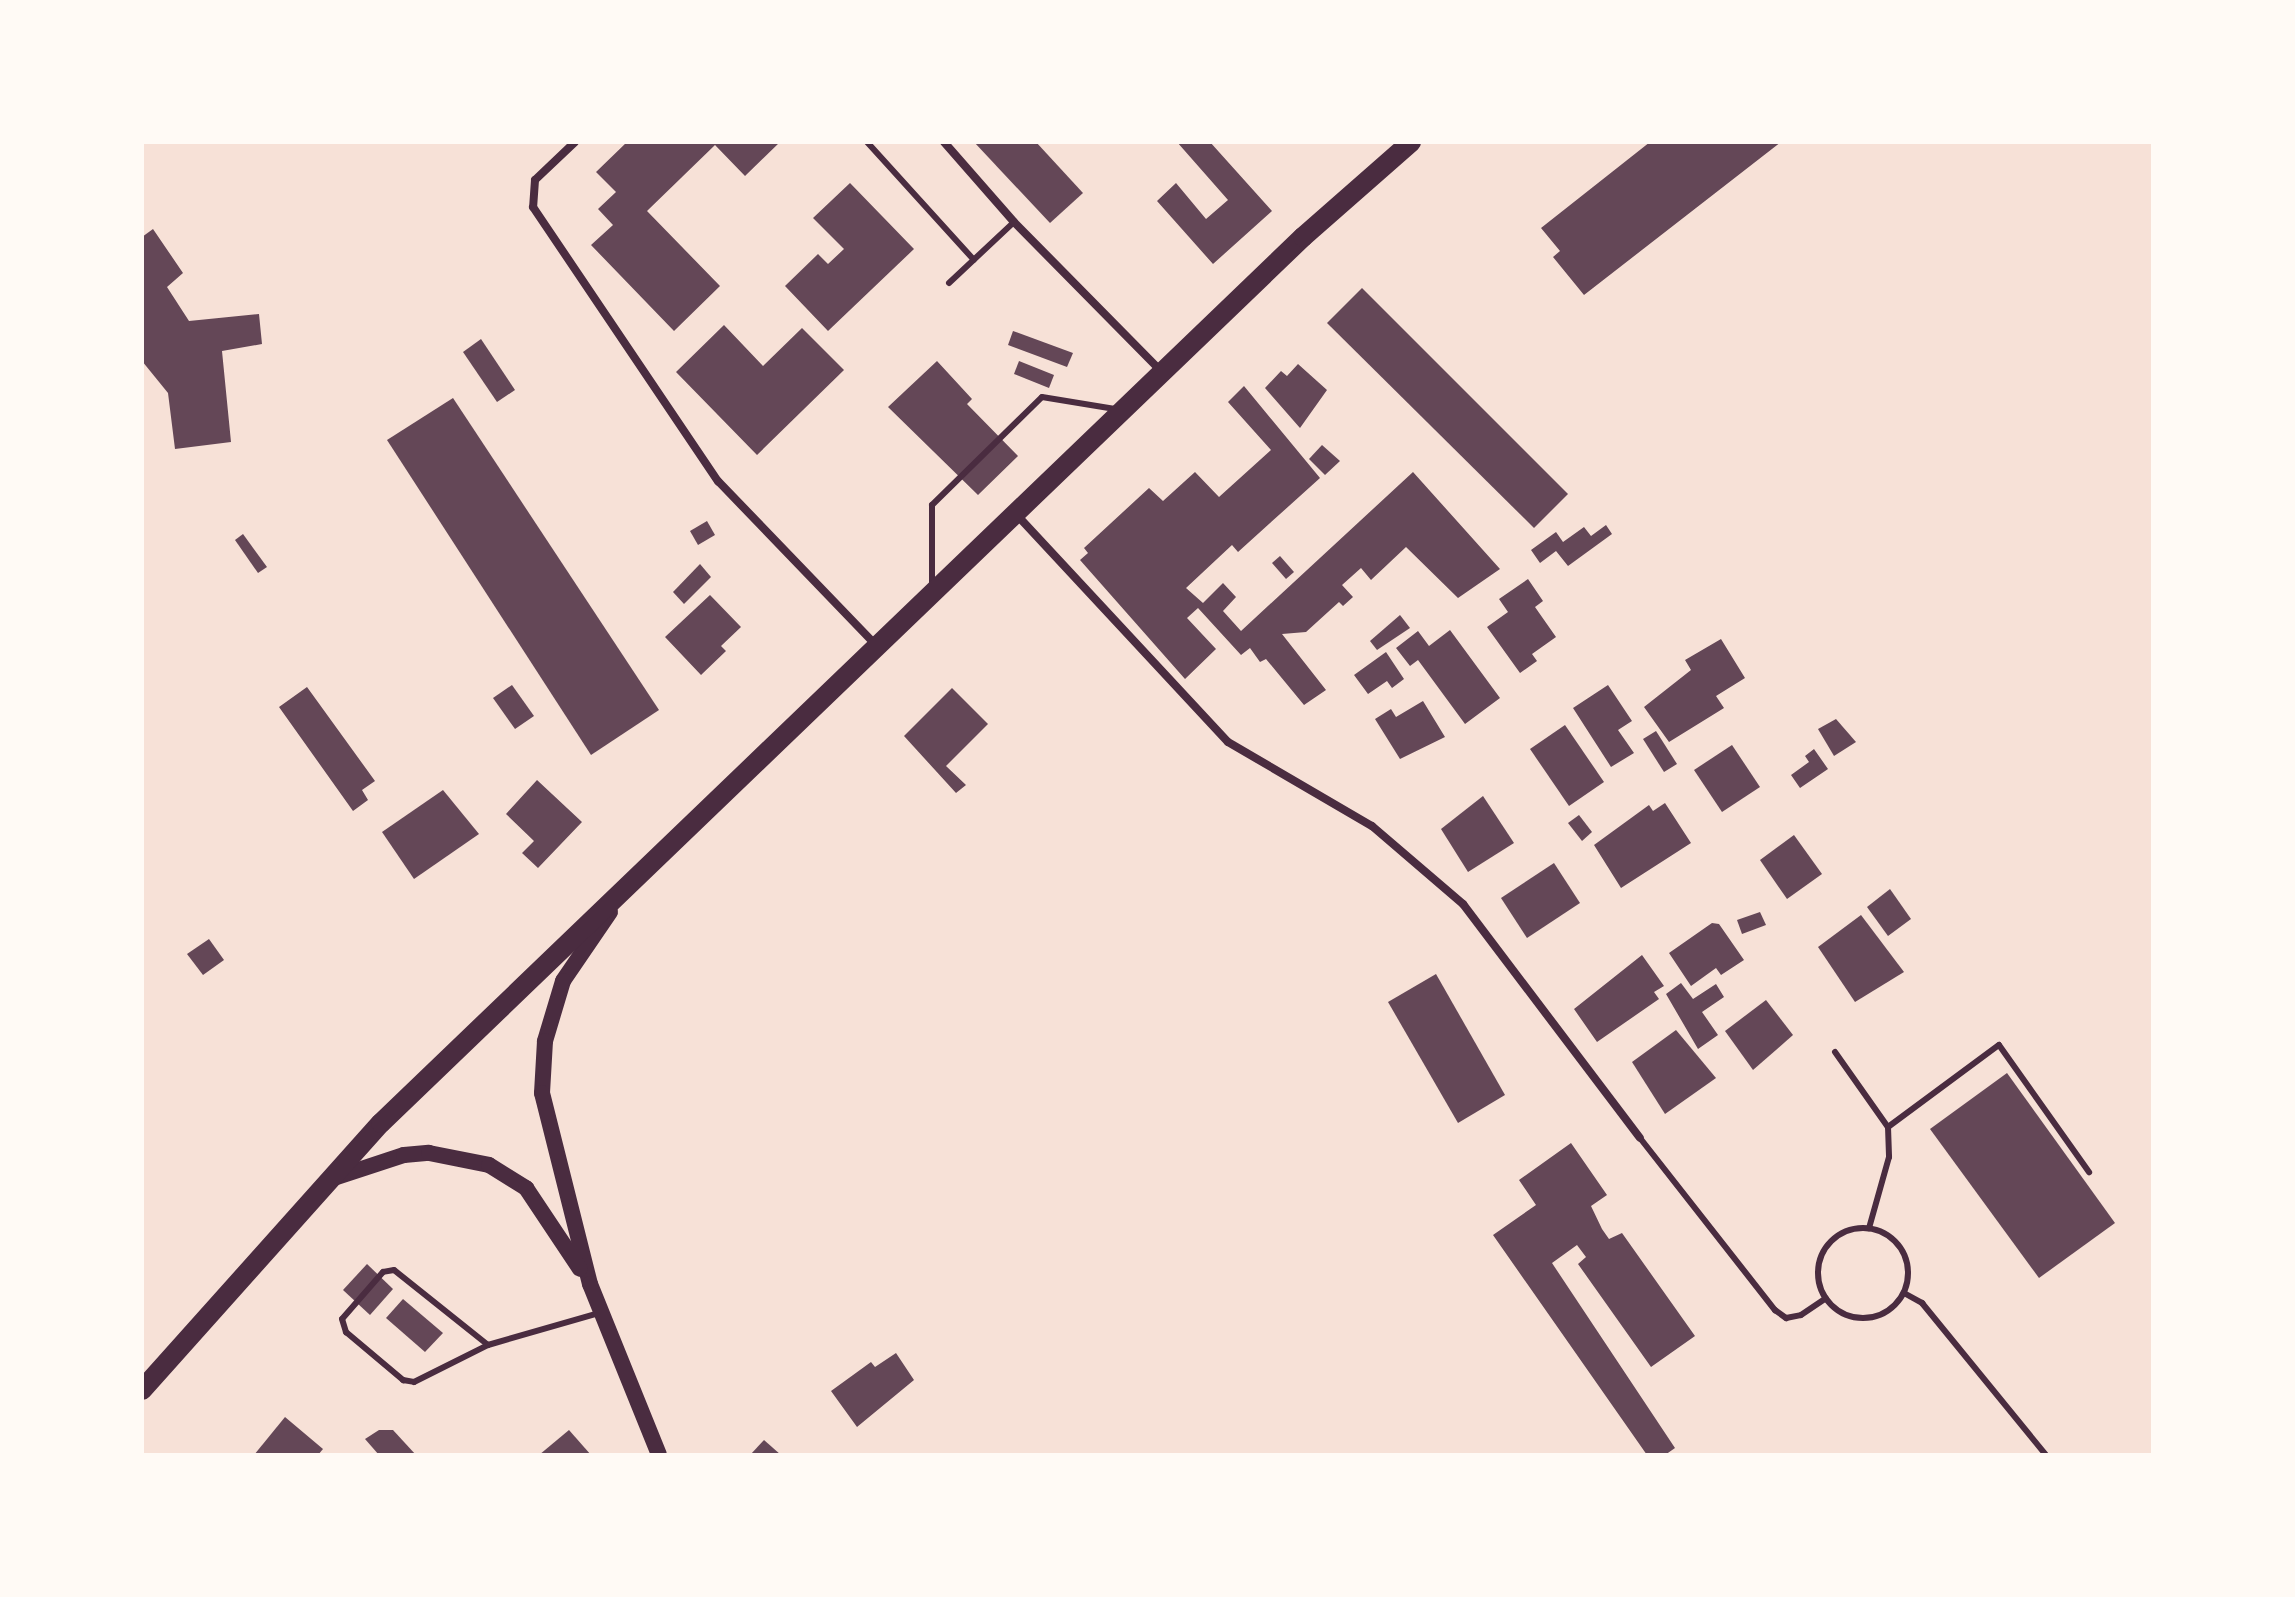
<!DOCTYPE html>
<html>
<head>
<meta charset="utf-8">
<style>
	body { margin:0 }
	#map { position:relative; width:2295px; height:1597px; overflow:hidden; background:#f7e1d7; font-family:"Open Sans",sans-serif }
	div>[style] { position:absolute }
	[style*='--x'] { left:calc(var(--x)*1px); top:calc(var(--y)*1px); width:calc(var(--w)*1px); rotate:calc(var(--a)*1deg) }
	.building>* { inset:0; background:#644757 }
	.service>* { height:6px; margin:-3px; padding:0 3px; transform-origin:3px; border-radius:3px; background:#4a2c40 }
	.service>.ring { margin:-3px; padding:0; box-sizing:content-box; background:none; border:6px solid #4a2c40; border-radius:50% }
	.minor>* { height:8px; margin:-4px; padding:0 4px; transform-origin:4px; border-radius:4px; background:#4a2c40 }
	.secondary>* { height:16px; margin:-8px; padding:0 8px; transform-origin:8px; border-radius:8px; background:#4a2c40 }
	.primary>* { height:20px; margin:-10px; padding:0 10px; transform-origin:10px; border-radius:10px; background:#4a2c40 }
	span { translate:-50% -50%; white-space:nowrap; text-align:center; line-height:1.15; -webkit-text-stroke:8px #fffaf5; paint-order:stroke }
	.frame { position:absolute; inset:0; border:144px solid #fffaf5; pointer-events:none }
</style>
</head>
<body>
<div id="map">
	<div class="building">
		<div style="clip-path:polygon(627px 142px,780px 142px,745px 176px,715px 145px,647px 211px,720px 286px,674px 331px,591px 245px,613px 225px,598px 209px,616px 192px,596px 172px)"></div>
		<div style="clip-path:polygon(974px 142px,1036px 142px,1083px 193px,1050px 223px)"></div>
		<div style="clip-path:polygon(1177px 142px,1210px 142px,1272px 211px,1213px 264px,1157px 201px,1176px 183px,1206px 219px,1228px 200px)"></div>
		<div style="clip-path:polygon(1650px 142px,1781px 142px,1584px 295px,1553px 257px,1560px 251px,1541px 228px)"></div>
		<div style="clip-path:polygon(850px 183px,914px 249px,828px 331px,785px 286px,818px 254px,828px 264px,844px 249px,813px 218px)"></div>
		<div style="clip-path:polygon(153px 229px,183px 273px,167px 287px,189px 321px,259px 314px,262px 344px,222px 351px,231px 442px,175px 449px,168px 393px,142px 361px,142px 237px)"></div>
		<div style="clip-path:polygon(1362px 288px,1568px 494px,1534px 528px,1327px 323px)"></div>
		<div style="clip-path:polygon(724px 325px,763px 366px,802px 328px,844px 370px,757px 455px,676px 372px)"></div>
		<div style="clip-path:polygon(1013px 331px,1073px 353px,1067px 367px,1008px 345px)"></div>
		<div style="clip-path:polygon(481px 339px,515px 390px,497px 402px,463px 352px)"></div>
		<div style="clip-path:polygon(937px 361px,972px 399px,967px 404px,1018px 456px,978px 495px,888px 407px)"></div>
		<div style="clip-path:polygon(1019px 361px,1054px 375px,1049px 388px,1014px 374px)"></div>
		<div style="clip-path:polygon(1298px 364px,1327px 390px,1300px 428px,1265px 388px,1281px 371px,1287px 376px)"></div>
		<div style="clip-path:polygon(1244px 386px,1320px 478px,1238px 552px,1232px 545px,1186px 588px,1203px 603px,1223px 583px,1236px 597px,1223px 611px,1241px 631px,1413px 472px,1500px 569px,1458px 598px,1406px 547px,1371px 580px,1361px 568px,1342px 585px,1353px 597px,1343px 606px,1339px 602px,1306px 632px,1282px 634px,1326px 690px,1304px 705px,1266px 659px,1260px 662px,1250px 648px,1241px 655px,1198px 608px,1187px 618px,1216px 649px,1185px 679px,1080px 560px,1088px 553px,1084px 548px,1149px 488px,1163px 501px,1195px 472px,1219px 497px,1271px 450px,1228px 402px)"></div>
		<div style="clip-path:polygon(453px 398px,659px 710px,591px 755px,387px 440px)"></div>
		<div style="clip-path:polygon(1322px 445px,1340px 461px,1325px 475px,1309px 459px)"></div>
		<div style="clip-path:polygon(707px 521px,715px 535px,698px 545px,690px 531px)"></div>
		<div style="clip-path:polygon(1606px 525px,1612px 534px,1568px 566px,1556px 551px,1540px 563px,1531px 550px,1556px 532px,1563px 542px,1584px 527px,1591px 536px)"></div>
		<div style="clip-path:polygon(243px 534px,267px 567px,258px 573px,235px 540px)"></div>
		<div style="clip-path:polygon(1280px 556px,1294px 572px,1286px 579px,1272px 563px)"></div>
		<div style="clip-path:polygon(700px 564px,711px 577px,684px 604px,673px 592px)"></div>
		<div style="clip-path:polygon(1528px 579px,1543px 601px,1535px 607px,1556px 637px,1532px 654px,1537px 661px,1520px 673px,1487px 627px,1508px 612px,1499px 599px)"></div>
		<div style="clip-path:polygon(710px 595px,741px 627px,721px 646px,726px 651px,701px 675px,665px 637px)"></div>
		<div style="clip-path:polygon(1400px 615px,1410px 628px,1377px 650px,1370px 641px)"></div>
		<div style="clip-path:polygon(1450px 630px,1500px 698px,1465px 724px,1418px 660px,1410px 666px,1396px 648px,1418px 631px,1429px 646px)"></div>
		<div style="clip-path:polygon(1721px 639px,1745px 678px,1716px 696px,1724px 708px,1669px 742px,1644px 707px,1691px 670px,1685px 660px)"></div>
		<div style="clip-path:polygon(1386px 652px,1404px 679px,1392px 688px,1387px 681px,1368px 694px,1354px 675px)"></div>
		<div style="clip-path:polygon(512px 685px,534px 716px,515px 729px,493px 698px)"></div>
		<div style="clip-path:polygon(1608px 685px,1632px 721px,1618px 730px,1634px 753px,1611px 767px,1573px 708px)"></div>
		<div style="clip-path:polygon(307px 687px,375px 781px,362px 790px,368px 800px,353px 811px,279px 707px)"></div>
		<div style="clip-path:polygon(952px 688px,988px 724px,946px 766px,966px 785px,956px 793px,904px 736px)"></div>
		<div style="clip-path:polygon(1423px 701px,1445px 737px,1400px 759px,1375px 719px,1391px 709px,1396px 717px)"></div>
		<div style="clip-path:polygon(1836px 719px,1856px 742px,1834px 756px,1818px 729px)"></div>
		<div style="clip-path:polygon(1565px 725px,1604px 782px,1569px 806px,1530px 749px)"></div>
		<div style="clip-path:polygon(1656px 731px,1677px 764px,1664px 772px,1643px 739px)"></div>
		<div style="clip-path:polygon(1732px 745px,1760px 787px,1722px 812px,1694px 770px)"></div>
		<div style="clip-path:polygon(1814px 749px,1828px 769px,1800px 788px,1791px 775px,1809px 762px,1805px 756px)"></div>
		<div style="clip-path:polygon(537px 780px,582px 822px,538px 868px,522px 853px,534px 841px,506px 814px)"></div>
		<div style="clip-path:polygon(443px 790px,479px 834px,414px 879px,382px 832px)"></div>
		<div style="clip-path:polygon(1483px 796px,1514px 843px,1468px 872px,1441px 829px)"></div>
		<div style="clip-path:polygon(1665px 803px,1691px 843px,1621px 888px,1594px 845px,1649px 805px,1653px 811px)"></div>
		<div style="clip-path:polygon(1579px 815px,1592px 832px,1582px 841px,1568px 823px)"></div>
		<div style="clip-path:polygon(1794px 835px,1822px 874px,1787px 899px,1760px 860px)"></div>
		<div style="clip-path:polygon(1554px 863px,1580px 903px,1527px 938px,1501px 898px)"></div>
		<div style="clip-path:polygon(1890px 889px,1911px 919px,1888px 936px,1867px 907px)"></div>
		<div style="clip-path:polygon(1760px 912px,1766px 925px,1742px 934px,1737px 920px)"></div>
		<div style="clip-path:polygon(1861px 915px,1904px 972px,1855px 1002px,1818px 947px)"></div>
		<div style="clip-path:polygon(1712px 923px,1719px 924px,1744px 960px,1721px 975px,1716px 968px,1691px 986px,1669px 953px)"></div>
		<div style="clip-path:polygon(209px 939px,224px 960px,203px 975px,187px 954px)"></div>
		<div style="clip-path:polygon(1642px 955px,1664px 986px,1654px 992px,1659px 999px,1597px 1042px,1574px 1009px)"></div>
		<div style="clip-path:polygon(1436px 974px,1505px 1095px,1458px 1123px,1388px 1002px)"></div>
		<div style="clip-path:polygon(1681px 983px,1693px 999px,1716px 984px,1724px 997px,1702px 1012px,1718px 1035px,1698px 1049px,1666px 994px)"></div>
		<div style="clip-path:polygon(1766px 1000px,1793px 1035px,1753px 1070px,1725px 1031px)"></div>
		<div style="clip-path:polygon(1676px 1030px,1716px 1078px,1665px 1114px,1632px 1062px)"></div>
		<div style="clip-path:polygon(2007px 1073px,2115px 1223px,2039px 1278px,1930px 1129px)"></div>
		<div style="clip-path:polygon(1571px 1143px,1607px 1195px,1591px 1206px,1602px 1229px,1609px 1239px,1622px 1233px,1695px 1336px,1651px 1367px,1578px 1264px,1586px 1257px,1577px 1245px,1552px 1263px,1675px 1448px,1665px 1455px,1647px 1455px,1493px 1235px,1536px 1205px,1519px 1180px)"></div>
		<div style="clip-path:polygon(367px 1264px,393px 1289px,370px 1315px,343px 1290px)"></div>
		<div style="clip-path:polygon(403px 1299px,443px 1333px,425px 1352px,386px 1318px)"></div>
		<div style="clip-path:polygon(896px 1353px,914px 1380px,857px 1427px,831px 1391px,871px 1362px,875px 1367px)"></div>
		<div style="clip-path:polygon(285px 1417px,323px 1449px,318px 1455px,254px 1455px)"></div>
		<div style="clip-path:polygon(379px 1430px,393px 1430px,416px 1455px,379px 1455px,365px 1439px)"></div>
		<div style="clip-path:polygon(569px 1430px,591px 1455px,539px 1455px)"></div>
		<div style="clip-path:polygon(764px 1440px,781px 1455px,750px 1455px)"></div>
	</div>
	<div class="service">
		<div style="--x:867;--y:142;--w:159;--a:47.8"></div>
		<div style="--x:949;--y:283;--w:89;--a:-43.2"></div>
		<div style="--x:932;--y:586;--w:81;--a:-90"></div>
		<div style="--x:932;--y:505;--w:154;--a:-44.5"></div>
		<div style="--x:1042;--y:397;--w:74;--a:9.3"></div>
		<div style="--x:1835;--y:1052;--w:92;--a:54.8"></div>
		<div style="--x:1888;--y:1127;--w:30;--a:88"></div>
		<div style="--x:1889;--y:1157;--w:74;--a:105.7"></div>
		<div style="--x:1888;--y:1127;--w:138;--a:-36.5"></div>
		<div style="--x:1999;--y:1045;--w:156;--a:54.7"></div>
		<div style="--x:1640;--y:1138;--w:219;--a:51.9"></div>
		<div style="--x:1775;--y:1310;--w:14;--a:36"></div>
		<div style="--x:1786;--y:1318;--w:15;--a:-11"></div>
		<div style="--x:1801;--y:1315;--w:30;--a:-34"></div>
		<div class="ring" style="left:1818px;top:1228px;width:84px;height:84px"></div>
		<div style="--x:1904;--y:1293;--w:21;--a:29"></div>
		<div style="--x:1922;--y:1303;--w:196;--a:50.8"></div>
		<div style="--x:488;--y:1345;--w:120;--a:-141.4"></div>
		<div style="--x:394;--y:1270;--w:11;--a:170"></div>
		<div style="--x:383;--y:1272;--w:62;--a:131.1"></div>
		<div style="--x:342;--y:1319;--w:14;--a:73"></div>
		<div style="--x:346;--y:1332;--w:75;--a:40.1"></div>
		<div style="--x:403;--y:1380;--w:11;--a:10"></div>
		<div style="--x:414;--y:1382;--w:83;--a:-26.6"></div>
		<div style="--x:488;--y:1345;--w:116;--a:-16.1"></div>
	</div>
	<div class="minor">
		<div style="--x:575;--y:142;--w:55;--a:136.5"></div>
		<div style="--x:535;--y:180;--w:27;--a:94"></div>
		<div style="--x:533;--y:207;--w:331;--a:56"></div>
		<div style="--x:718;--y:481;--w:229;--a:46.1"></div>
		<div style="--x:944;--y:142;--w:106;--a:48.8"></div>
		<div style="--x:1014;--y:222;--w:211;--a:45.4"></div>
		<div style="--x:1016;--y:514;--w:311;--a:47.1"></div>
		<div style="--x:1228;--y:742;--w:167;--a:30.3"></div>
		<div style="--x:1372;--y:826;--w:120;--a:40.6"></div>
		<div style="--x:1463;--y:904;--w:293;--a:52.9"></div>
	</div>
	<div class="secondary">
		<div style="--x:610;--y:912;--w:83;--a:124.3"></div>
		<div style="--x:563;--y:981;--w:63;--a:106.7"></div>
		<div style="--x:545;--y:1041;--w:52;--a:93.3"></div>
		<div style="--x:542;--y:1093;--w:197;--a:75.9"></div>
		<div style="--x:590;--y:1284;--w:184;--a:68"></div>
		<div style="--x:331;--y:1179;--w:77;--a:-18.2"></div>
		<div style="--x:404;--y:1155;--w:25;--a:-5"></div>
		<div style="--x:429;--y:1153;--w:61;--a:11.3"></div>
		<div style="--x:489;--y:1165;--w:44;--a:31.9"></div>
		<div style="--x:526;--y:1188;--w:97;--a:56.3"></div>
	</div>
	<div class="primary">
		<div style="--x:142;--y:1390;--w:358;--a:-48.2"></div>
		<div style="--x:381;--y:1123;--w:1279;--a:-43.86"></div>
		<div style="--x:1303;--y:237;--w:144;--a:-41.3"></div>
	</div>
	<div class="frame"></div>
</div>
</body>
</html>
